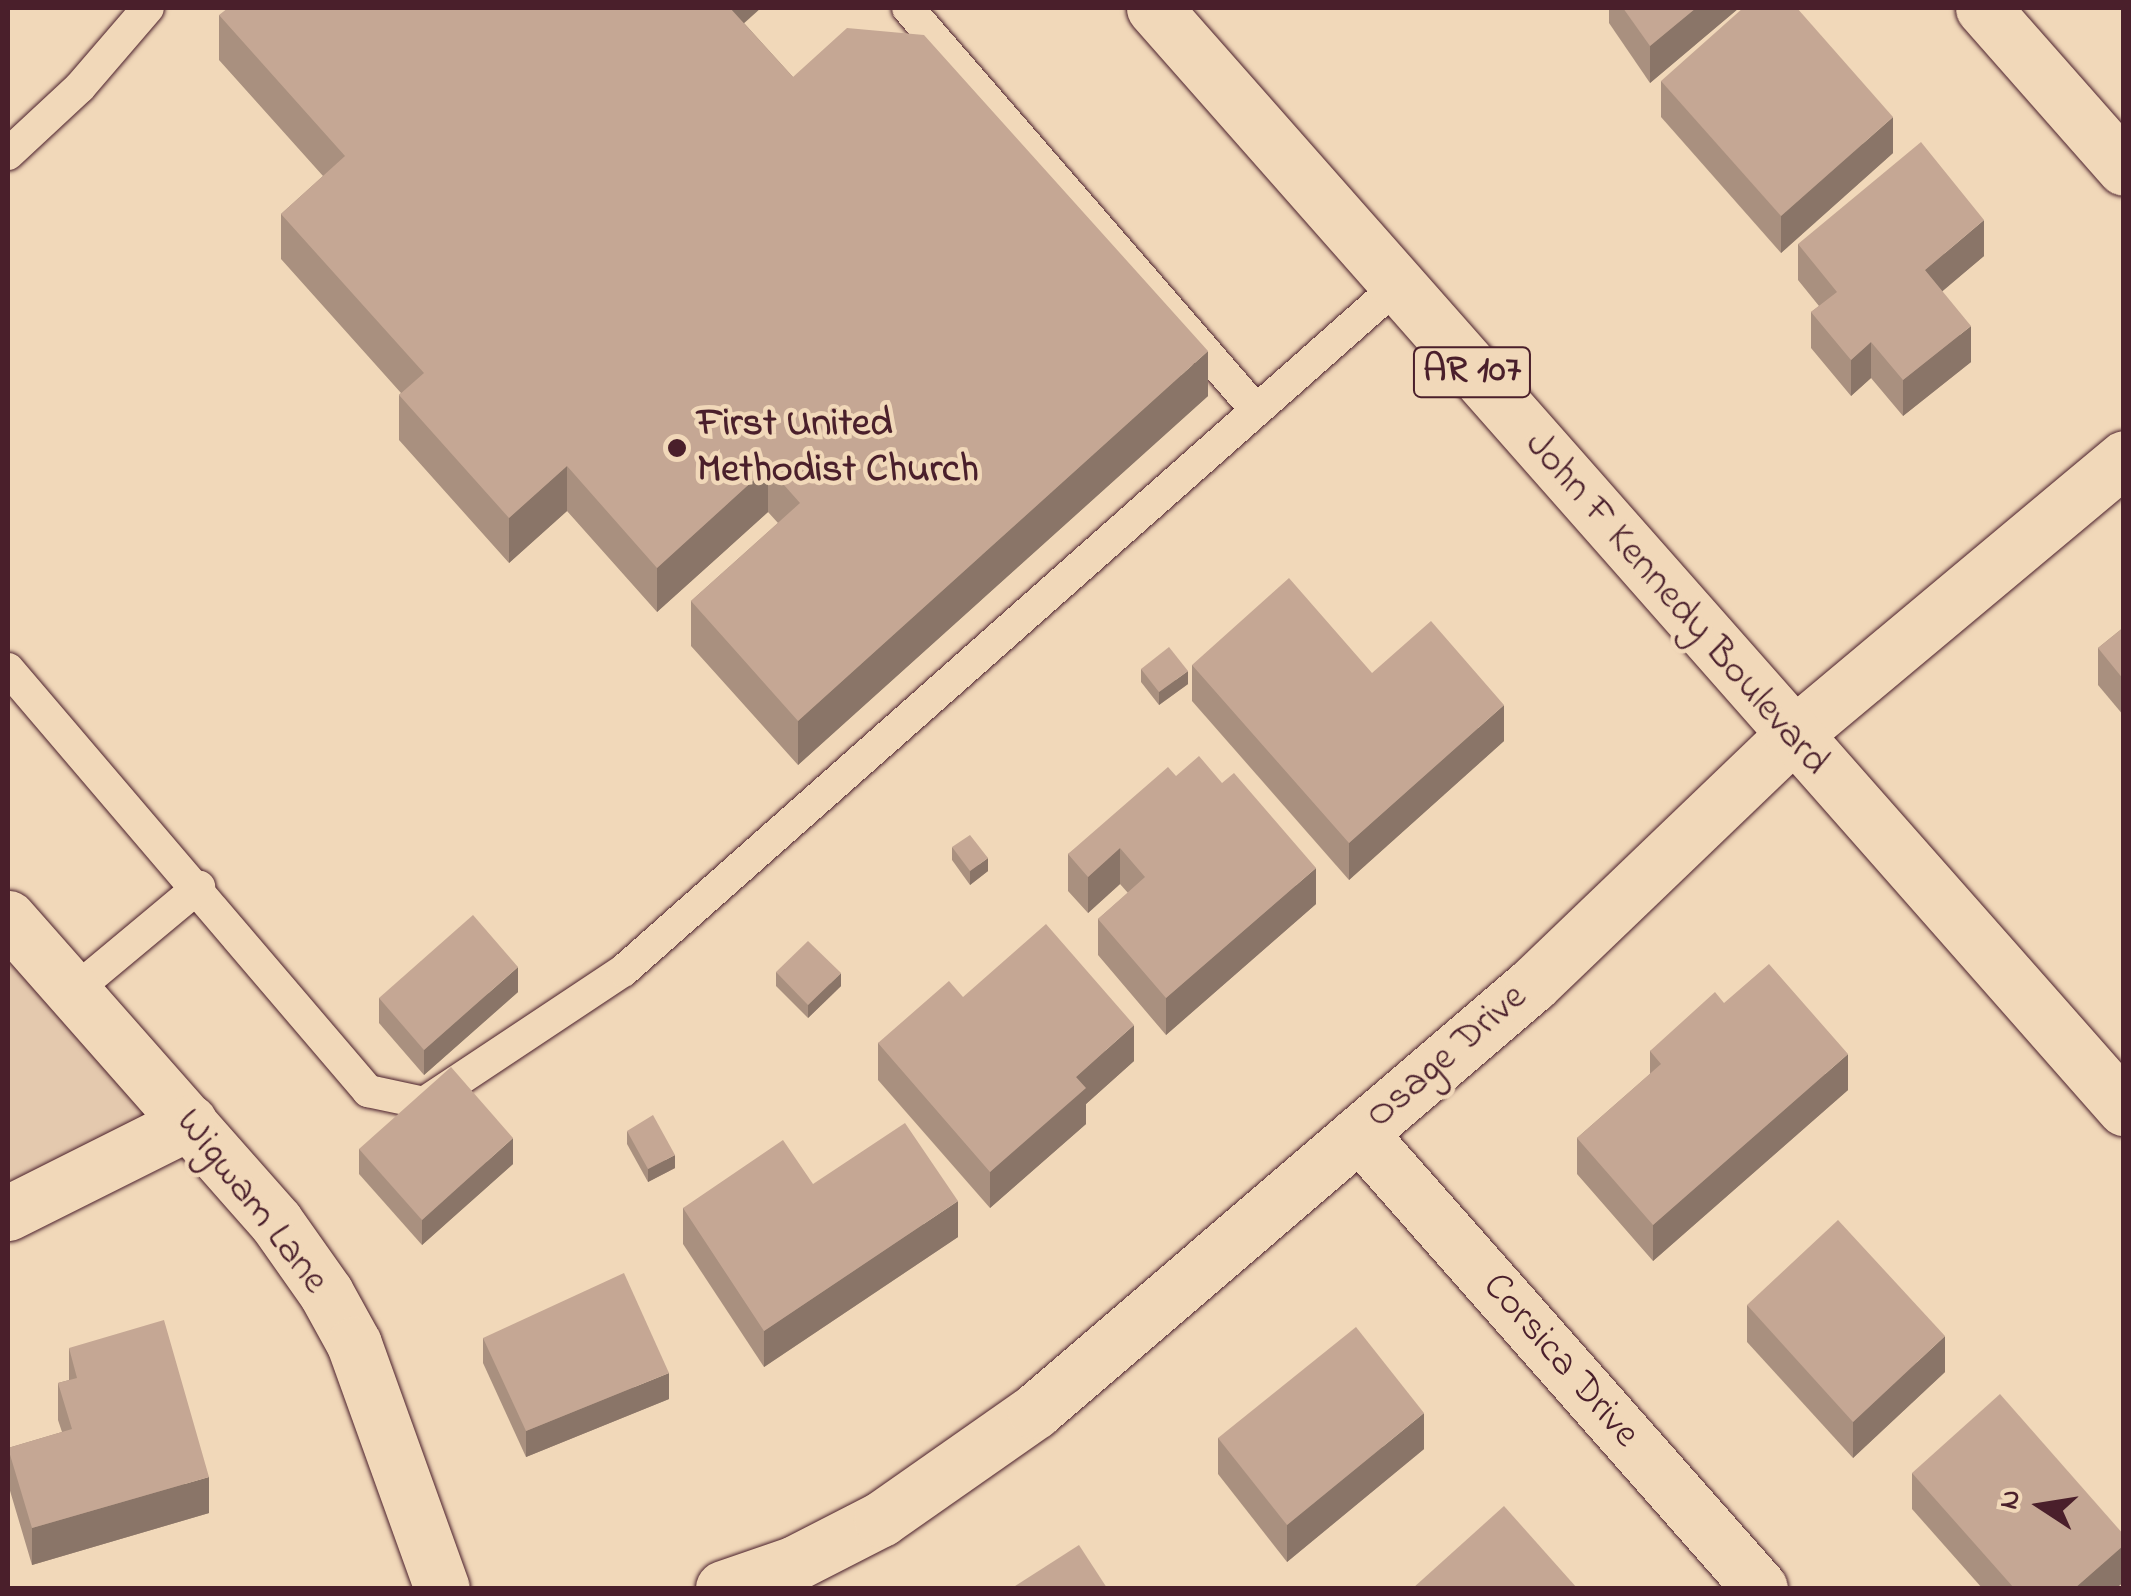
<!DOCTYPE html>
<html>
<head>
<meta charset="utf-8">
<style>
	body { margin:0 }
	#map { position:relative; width:2131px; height:1596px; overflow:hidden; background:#f1d8b9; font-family:"Indie Flower",sans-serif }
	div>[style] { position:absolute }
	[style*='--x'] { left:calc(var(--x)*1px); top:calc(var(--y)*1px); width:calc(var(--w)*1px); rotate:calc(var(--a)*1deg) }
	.built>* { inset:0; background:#e4c9ae }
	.roads { filter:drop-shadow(0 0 2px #4a1f2b) drop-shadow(0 0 2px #4a1f2b) }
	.lane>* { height:32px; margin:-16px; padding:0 16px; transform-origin:16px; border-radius:16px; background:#f1d8b9 }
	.street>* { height:55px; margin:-27.5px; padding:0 27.5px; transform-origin:27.5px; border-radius:27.5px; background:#f1d8b9 }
	.secondary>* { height:55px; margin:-27.5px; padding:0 27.5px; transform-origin:27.5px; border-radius:27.5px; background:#f1d8b9 }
	.primary>* { height:55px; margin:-27.5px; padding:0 27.5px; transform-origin:27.5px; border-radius:27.5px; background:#f1d8b9 }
	.wall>* { inset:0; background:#a9907f }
	.shaded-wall>* { inset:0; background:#8a7568 }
	.building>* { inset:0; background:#c5a794 }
	.dots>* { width:28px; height:28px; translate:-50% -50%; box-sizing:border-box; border:5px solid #f1d8b9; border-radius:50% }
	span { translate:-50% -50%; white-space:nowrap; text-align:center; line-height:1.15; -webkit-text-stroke:9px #f1d8b9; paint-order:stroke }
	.shield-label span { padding:2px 8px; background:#f1d8b9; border:2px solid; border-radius:8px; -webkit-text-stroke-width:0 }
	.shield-label { font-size:38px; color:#4a1f2b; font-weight:700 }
	.poi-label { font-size:40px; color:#4a1f2b; font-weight:700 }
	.left { translate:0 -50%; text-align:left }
	.street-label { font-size:40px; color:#4a1f2b }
	.frame { position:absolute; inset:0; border:10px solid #4a1f2b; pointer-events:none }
	.north { position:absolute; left:1991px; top:1456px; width:100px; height:100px; -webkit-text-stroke:8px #f1d8b9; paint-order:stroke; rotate:282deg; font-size:28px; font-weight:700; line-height:40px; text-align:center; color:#4a1f2b }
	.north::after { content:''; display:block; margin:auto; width:35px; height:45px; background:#4a1f2b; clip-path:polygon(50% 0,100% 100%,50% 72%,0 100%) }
</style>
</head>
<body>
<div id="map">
	<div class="built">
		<div style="clip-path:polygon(8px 918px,190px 1122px,8px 1213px)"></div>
	</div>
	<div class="roads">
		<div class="lane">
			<div style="--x:908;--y:8;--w:532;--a:49.12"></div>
			<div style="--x:8;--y:154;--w:98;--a:-42.9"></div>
			<div style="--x:80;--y:87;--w:104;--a:-49.3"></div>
			<div style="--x:8;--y:669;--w:555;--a:49.53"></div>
			<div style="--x:368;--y:1091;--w:57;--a:12.1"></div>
			<div style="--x:424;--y:1103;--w:239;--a:-33.6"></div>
			<div style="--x:623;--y:971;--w:1034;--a:-41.51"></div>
			<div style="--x:74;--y:991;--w:163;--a:-39.8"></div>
		</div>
		<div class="street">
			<div style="--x:1983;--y:8;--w:213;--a:48.6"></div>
			<div style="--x:8;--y:918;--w:405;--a:48.6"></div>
			<div style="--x:276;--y:1222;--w:87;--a:54.8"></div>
			<div style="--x:326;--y:1293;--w:58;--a:61.2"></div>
			<div style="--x:354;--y:1344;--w:259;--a:70.2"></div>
			<div style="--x:1359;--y:1133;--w:606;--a:48.61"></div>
			<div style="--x:8;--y:1213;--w:203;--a:-26.6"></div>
		</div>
		<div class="secondary">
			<div style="--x:723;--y:1588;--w:76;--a:-19.1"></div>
			<div style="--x:795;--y:1563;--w:97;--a:-27.1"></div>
			<div style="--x:881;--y:1519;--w:188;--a:-35"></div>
			<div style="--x:1035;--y:1411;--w:656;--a:-40.61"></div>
			<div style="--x:1533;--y:984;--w:359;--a:-43.8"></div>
			<div style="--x:1792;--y:736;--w:433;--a:-39.9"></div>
		</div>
		<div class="primary">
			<div style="--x:1154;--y:8;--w:1467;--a:48.59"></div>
		</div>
	</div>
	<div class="wall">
		<div style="clip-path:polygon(1609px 8px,1739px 8px,1650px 83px,1609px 23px)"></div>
		<div style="clip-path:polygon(219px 15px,744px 23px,793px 77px,1208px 396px,798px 765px,691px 646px,691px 601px,778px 523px,768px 512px,657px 612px,567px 511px,509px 563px,399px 440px,399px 395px,401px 393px,281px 259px,281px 214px,323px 176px,219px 60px)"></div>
		<div style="clip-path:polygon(1661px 81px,1893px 153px,1781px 253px,1661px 117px)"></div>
		<div style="clip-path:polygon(1798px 244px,1984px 256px,1942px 291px,1971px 362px,1903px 416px,1871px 378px,1851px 396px,1811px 348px,1811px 312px,1819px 306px,1798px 280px)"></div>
		<div style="clip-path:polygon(2124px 627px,2124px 716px,2098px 685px,2098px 648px)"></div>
		<div style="clip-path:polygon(1192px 665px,1372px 673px,1504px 741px,1349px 880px,1192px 701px)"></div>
		<div style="clip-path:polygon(1141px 669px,1188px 684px,1159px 705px,1141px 682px)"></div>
		<div style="clip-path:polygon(1176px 776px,1316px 904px,1166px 1035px,1098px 955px,1098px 919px,1128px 893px,1120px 884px,1088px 913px,1068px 891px,1068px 854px)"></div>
		<div style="clip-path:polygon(952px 847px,988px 871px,970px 885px,952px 860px)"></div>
		<div style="clip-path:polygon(776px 972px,841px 986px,808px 1018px,776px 986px)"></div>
		<div style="clip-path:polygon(518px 992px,424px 1075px,379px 1023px,379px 998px)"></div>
		<div style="clip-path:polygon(963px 997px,1134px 1061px,1086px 1104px,1086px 1124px,990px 1208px,878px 1080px,878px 1043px)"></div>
		<div style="clip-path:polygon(1724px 1003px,1848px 1090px,1653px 1261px,1577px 1174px,1577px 1138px,1650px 1074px,1650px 1051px)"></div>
		<div style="clip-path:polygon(627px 1131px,675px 1168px,648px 1182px,627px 1144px)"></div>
		<div style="clip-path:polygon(359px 1149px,513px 1164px,422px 1245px,359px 1174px)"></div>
		<div style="clip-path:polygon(813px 1184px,958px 1237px,764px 1367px,683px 1244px,683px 1208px)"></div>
		<div style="clip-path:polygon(1747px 1305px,1945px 1372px,1853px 1458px,1747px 1342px)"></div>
		<div style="clip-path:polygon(483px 1338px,669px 1399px,526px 1457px,483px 1363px)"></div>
		<div style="clip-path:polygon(69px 1348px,209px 1513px,32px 1565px,8px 1484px,8px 1448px,62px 1432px,58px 1420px,58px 1383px,69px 1380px)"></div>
		<div style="clip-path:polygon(1218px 1438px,1424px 1449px,1287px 1562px,1218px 1474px)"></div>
		<div style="clip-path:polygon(1912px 1473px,2124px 1535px,2124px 1582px,2116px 1588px,1982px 1588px,1912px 1509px)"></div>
	</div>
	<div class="shaded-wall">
		<div style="clip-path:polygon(722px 8px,761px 8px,722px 43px)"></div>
		<div style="clip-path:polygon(1696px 8px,1739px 8px,1650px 83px,1650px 46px)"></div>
		<div style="clip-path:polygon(1893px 117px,1893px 153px,1781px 253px,1781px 216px)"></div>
		<div style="clip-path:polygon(1984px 220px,1984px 256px,1925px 306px,1925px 270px)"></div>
		<div style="clip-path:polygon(1971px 326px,1971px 362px,1903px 416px,1903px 380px)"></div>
		<div style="clip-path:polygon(1871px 342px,1871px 378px,1851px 396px,1851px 360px)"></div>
		<div style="clip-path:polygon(1208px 351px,1208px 396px,798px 765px,798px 721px)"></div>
		<div style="clip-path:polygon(567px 466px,567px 511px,509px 563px,509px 518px)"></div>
		<div style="clip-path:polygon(768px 467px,768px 512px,657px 612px,657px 568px)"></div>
		<div style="clip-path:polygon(1188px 671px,1188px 684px,1159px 705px,1159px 692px)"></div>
		<div style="clip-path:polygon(1504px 705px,1504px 741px,1349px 880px,1349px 843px)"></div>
		<div style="clip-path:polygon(1120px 848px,1120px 884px,1088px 913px,1088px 877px)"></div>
		<div style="clip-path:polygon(988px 858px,988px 871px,970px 885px,970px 871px)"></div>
		<div style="clip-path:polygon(1316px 868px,1316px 904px,1166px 1035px,1166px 998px)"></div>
		<div style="clip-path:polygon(518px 967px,518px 992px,424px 1075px,424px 1050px)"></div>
		<div style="clip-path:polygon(841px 973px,841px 986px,808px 1018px,808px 1005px)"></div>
		<div style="clip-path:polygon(1134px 1025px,1134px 1061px,1086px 1104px,1086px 1124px,990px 1208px,990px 1172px,1076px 1077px)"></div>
		<div style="clip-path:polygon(1848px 1054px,1848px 1090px,1653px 1261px,1653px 1225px)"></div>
		<div style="clip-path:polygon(513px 1138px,513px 1164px,422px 1245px,422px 1220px)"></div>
		<div style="clip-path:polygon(675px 1155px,675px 1168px,648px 1182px,648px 1169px)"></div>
		<div style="clip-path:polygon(958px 1201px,958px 1237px,764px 1367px,764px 1331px)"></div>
		<div style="clip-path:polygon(1945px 1336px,1945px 1372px,1853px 1458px,1853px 1422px)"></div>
		<div style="clip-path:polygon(669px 1373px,669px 1399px,526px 1457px,526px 1431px)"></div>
		<div style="clip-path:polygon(1424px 1413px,1424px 1449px,1287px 1562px,1287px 1525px)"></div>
		<div style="clip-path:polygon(209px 1477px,209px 1513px,32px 1565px,32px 1528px)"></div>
		<div style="clip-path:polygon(2124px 1545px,2124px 1582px,2116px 1588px,2075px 1588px)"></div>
	</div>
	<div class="building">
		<div style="clip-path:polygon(228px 8px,730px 8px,793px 77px,847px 28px,924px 35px,1208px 351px,798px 721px,691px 601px,800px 503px,768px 467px,657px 568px,567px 466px,509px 518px,399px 395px,424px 373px,281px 214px,345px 156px,219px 15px)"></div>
		<div style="clip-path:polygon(1623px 8px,1696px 8px,1650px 46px)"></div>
		<div style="clip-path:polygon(1743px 8px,1797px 8px,1893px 117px,1781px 216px,1661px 81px)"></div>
		<div style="clip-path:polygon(1921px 142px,1984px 220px,1925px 270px,1971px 326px,1903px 380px,1871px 342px,1851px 360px,1811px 312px,1837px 292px,1798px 244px)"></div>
		<div style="clip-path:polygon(1289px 578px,1372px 673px,1431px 621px,1504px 705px,1349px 843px,1192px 665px)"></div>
		<div style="clip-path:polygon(2124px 627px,2124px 680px,2098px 648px)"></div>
		<div style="clip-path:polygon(1169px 647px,1188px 671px,1159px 692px,1141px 669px)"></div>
		<div style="clip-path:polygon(1199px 756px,1222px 783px,1234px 773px,1316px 868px,1166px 998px,1098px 919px,1145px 877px,1120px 848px,1088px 877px,1068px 854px,1168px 767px,1176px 776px)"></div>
		<div style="clip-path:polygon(970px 835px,988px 858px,970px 871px,952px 847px)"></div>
		<div style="clip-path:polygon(473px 915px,518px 967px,424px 1050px,379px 998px)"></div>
		<div style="clip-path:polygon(1046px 924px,1134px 1025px,1076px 1077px,1086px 1088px,990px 1172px,878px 1043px,949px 981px,963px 997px)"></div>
		<div style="clip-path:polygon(808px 941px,841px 973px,808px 1005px,776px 972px)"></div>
		<div style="clip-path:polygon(1769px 964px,1848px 1054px,1653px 1225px,1577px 1138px,1661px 1064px,1650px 1051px,1715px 992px,1724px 1003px)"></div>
		<div style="clip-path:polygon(451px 1067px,513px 1138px,422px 1220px,359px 1149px)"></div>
		<div style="clip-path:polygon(653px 1115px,675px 1155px,648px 1169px,627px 1131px)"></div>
		<div style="clip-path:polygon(905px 1123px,958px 1201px,764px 1331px,683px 1208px,783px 1140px,813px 1184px)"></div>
		<div style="clip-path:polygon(1838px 1220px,1945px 1336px,1853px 1422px,1747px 1305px)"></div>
		<div style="clip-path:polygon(624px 1273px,669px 1373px,526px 1431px,483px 1338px)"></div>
		<div style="clip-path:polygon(164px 1320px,209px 1477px,32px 1528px,8px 1448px,72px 1429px,58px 1383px,77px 1378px,69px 1348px)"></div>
		<div style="clip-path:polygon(1356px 1327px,1424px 1413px,1287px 1525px,1218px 1438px)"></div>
		<div style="clip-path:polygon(2000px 1394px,2124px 1535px,2124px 1545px,2075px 1588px,2014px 1588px,1912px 1473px)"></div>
		<div style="clip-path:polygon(1504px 1506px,1577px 1588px,1413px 1588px)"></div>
		<div style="clip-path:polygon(1079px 1545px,1107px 1588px,1012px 1588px)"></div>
	</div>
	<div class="dots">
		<div style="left:677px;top:448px;background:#4a1f2b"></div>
	</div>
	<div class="shield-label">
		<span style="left:1472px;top:372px">AR 107</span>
	</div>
	<div class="poi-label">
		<span class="left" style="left:697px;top:448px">First United<br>Methodist Church</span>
	</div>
	<div class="street-label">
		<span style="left:1676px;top:604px;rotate:49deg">John F Kennedy Boulevard</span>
		<span style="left:1447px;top:1057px;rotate:-41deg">Osage Drive</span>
		<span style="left:251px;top:1202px;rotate:52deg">Wigwam Lane</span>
		<span style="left:1560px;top:1361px;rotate:49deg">Corsica Drive</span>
	</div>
	<div class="frame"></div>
	<div class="north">N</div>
</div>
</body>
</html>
